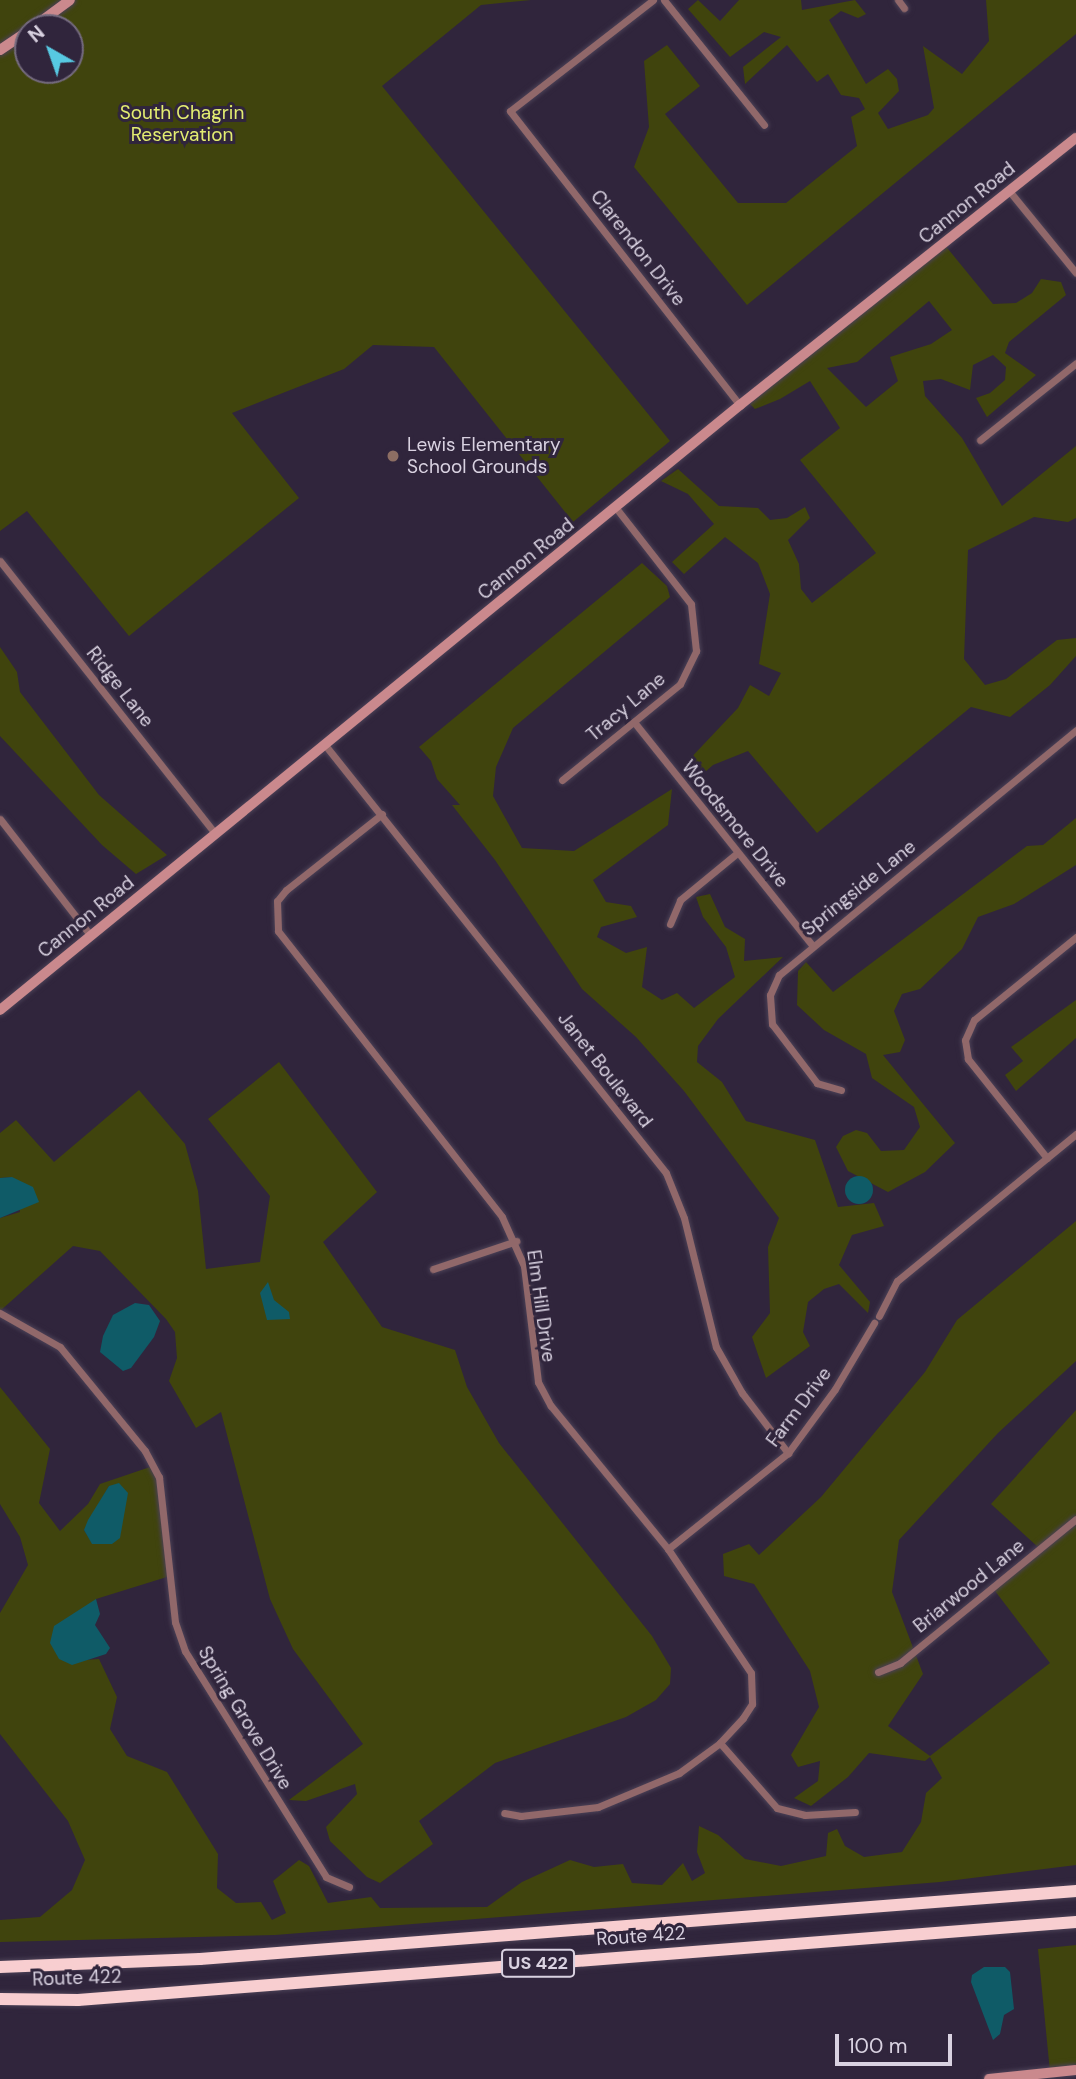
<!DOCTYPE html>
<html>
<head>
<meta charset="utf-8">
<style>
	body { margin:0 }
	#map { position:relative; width:1076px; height:2079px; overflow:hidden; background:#30253c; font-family:"DM Sans",sans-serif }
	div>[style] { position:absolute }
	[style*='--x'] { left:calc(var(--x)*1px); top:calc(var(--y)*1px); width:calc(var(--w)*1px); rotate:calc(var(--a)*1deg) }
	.green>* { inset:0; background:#40440d }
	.water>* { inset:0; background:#0f5b67 }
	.round { border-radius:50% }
	.roads { filter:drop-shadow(0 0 2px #4b4156) drop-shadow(0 0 2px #4b4156) }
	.street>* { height:7px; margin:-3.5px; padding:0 3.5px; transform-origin:3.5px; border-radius:3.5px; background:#91686a }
	.secondary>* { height:10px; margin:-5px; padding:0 5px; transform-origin:5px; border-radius:5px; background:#ca898d }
	.highway>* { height:12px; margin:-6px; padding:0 6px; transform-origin:6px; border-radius:6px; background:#f8ced0 }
	.dots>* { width:19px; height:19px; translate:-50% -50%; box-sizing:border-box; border:4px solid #30253c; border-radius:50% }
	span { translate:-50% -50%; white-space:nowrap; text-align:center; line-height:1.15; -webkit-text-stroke:6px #30253c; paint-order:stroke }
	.shield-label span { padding:2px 5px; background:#30253c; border:2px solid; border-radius:5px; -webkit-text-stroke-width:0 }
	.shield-label { font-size:18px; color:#d9d2e1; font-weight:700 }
	.park-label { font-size:19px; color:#e3ed71 }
	.street-label { font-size:19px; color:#d9d2e1 }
	.poi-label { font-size:19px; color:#d9d2e1 }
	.left { translate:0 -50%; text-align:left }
	.north { position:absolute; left:14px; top:14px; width:70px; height:70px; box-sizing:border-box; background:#30253c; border:2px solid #746a7e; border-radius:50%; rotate:320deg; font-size:19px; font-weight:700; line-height:28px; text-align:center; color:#d9d2e1 }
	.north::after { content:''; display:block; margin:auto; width:24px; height:32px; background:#57c9e2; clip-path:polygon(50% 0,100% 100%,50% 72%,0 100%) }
	.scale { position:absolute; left:835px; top:2034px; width:117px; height:32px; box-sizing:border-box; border:4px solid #d9d2e1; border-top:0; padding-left:9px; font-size:21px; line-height:24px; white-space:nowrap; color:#d9d2e1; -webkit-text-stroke:5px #30253c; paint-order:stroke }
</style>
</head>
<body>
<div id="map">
	<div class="green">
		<div style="clip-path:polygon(evenodd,0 0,531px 0,481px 5px,382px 86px,670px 441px,573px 522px,434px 347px,373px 345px,344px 369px,232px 413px,299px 498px,129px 636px,27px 511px,0 531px,0 0,28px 28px,70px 28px,70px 70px,28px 70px,28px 28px)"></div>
		<div style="clip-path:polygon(698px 0,720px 21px,739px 0,801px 0,802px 10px,855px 0,866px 14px,858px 18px,841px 11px,829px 20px,866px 84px,888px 69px,897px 79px,899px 91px,878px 113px,888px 129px,928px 115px,934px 108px,923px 46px,962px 74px,989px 41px,986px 0,1076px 0,1076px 34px,747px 305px,634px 167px,649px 127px,644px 61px,667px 45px,700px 86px,665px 114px,738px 203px,786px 203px,857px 146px,851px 117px,865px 109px,859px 98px,841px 95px,828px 74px,817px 82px,787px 45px,745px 84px,743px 67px,781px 37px,764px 32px,730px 57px,688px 9px)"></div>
		<div style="clip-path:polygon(evenodd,944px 244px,993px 304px,1016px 303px,1032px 293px,1041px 279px,1061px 282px,1066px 295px,1009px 342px,1005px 353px,1036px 375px,987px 417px,976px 398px,990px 393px,1005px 380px,1006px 367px,993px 355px,973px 365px,970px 390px,941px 379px,923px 381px,925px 396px,962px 438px,1002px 506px,1076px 446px,1076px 518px,1068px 522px,1034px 517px,968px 550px,964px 659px,985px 685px,1006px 679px,1057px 640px,1076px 638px,1076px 656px,1050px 685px,1010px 717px,971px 707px,817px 833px,748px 751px,713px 765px,696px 780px,685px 764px,738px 708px,750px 685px,769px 696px,781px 673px,759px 664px,770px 594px,758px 563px,725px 537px,684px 574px,672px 562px,714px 524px,688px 494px,661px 481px,678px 469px,719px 506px,758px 508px,770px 520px,787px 518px,805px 507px,810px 518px,788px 540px,799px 564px,801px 589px,812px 603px,876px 553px,800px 460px,840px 428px,810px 381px,780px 399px,755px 409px,750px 404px,944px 244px,929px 301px,952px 330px,931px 344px,890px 357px,898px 381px,866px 407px,827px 368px,857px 362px,929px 301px)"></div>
		<div style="clip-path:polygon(642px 563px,667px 586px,670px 597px,513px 728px,496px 767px,493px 796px,522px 848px,574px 851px,672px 789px,668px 825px,593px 880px,606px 902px,631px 906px,637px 917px,601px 927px,597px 937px,626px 953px,647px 947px,642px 987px,662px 1000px,677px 993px,694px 1008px,735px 977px,726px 947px,703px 917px,696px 897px,710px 894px,725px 927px,745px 939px,744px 961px,783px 957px,718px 1019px,698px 1046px,697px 1062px,722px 1082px,746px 1121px,815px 1140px,838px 1207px,874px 1203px,884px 1226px,852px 1235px,839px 1265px,870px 1302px,868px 1313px,839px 1284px,824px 1289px,808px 1302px,803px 1332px,810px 1346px,766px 1378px,752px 1337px,770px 1313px,768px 1247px,779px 1218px,684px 1091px,636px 1037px,582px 989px,495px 860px,452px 805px,460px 805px,437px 779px,431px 761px,419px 747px)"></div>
		<div style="clip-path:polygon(0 647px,17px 672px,20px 692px,99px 795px,167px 855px,136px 874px,102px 845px,0 736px)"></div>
		<div style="clip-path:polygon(1076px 818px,1076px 865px,1014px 904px,978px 917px,962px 949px,920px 989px,902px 994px,894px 1011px,905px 1040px,900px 1052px,883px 1055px,955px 1143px,925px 1172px,888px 1192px,848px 1171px,836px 1147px,843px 1136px,856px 1130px,867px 1133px,881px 1151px,904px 1150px,920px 1127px,914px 1107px,872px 1078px,866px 1054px,824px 1030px,797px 1005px,798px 971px,806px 962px,833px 992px,1027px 846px,1043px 845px)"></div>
		<div style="clip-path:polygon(1076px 1000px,1076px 1038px,1016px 1091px,1005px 1075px,1023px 1061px,1011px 1047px)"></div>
		<div style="clip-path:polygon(279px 1062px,377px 1192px,323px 1242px,382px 1327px,455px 1350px,467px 1387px,499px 1443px,652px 1636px,671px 1668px,670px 1684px,656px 1700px,626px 1717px,495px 1763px,419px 1821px,433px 1844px,380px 1883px,367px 1877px,330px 1841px,326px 1827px,357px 1794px,355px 1784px,306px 1801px,289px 1800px,363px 1744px,293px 1649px,270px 1599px,221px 1412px,196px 1428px,169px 1381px,177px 1358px,175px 1332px,166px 1319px,100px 1251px,73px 1246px,0 1311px,0 1218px,20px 1212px,12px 1177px,0 1178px,0 1133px,16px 1120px,54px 1162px,139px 1090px,185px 1144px,198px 1191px,206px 1269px,260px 1262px,270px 1196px,208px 1119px)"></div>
		<div style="clip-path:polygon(evenodd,1076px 1221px,1076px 1361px,998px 1433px,899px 1540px,892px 1592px,923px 1674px,888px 1726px,930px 1756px,1050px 1663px,992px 1587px,1039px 1548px,991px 1504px,1076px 1410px,1076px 1865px,940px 1882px,275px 1935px,0 1942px,0 1920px,40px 1917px,72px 1890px,85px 1860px,68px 1821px,0 1734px,0 1613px,28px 1565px,20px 1537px,0 1504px,0 1387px,50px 1449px,39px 1503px,60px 1531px,88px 1504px,100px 1484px,153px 1466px,159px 1477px,170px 1576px,96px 1599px,85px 1660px,99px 1659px,117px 1697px,110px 1729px,127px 1756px,167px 1772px,218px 1854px,217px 1888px,236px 1903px,261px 1902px,272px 1920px,286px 1913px,273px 1881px,299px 1860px,309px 1866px,328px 1903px,371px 1897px,380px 1908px,487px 1907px,522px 1882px,570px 1860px,594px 1867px,623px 1864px,632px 1883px,662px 1885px,683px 1863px,692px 1881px,705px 1873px,697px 1852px,699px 1826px,718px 1835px,745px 1859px,781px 1866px,826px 1856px,828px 1833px,837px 1829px,845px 1846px,864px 1857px,902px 1852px,921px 1822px,926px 1793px,942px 1778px,930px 1757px,925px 1761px,869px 1753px,848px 1777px,811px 1806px,794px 1798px,818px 1781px,820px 1761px,798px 1767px,791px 1755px,819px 1707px,810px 1671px,754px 1584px,724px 1576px,723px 1554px,749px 1544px,759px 1555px,821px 1497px,925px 1372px,957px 1320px,1076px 1221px,109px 1486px,92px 1543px,84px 1530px,109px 1486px)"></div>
		<div style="clip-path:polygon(1076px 1945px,1076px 2070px,1050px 2072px,1038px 1949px)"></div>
	</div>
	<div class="water">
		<div class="round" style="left:845px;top:1176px;width:28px;height:28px"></div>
		<div style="clip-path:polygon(12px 1177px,33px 1187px,39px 1202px,0 1218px,0 1178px)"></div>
		<div style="clip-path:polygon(268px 1282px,274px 1300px,289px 1312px,290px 1319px,267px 1320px,260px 1293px)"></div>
		<div style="clip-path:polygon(135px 1303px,149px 1305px,160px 1321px,154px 1337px,131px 1368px,123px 1371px,100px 1352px,103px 1336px,113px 1315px)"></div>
		<div style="clip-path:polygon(119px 1483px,128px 1493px,120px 1538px,112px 1544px,92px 1544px,84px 1530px,88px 1520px,109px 1486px)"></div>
		<div style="clip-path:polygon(96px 1599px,100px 1614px,95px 1625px,110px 1648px,106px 1654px,72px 1665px,59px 1659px,50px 1643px,54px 1626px)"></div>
		<div style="clip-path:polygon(984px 1967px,1005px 1967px,1010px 1972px,1014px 2009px,1004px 2015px,1000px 2034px,993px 2040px,971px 1982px,972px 1975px)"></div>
	</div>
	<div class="roads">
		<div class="street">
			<div style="--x:653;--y:0;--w:181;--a:142.2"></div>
			<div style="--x:510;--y:111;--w:373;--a:52"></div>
			<div style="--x:664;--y:0;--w:160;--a:51.3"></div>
			<div style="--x:898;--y:0;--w:10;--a:53"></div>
			<div style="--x:1010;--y:192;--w:104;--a:50.8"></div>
			<div style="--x:980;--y:440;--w:123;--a:-38.7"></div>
			<div style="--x:0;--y:561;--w:347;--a:51.7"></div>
			<div style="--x:634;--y:722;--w:287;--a:51.4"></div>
			<div style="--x:325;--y:745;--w:547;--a:51.45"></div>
			<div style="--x:666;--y:1173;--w:48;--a:68.2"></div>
			<div style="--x:684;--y:1218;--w:133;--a:76.1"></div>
			<div style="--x:716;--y:1347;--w:53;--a:60.5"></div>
			<div style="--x:742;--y:1393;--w:76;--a:52.5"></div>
			<div style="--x:562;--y:780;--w:152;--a:-39.1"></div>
			<div style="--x:680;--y:684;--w:37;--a:-64"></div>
			<div style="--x:696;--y:651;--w:47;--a:-96.1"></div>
			<div style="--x:691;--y:604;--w:122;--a:-128"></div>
			<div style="--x:382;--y:814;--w:122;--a:141.6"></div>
			<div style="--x:286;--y:890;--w:14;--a:129"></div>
			<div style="--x:277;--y:901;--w:30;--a:88"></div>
			<div style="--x:278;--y:931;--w:363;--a:51.9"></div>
			<div style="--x:502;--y:1217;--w:54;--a:65.8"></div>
			<div style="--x:524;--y:1266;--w:117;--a:83.1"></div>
			<div style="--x:538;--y:1382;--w:27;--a:62"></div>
			<div style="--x:551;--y:1406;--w:185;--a:50.7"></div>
			<div style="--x:668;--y:1549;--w:149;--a:56.2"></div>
			<div style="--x:751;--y:1673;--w:31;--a:88"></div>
			<div style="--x:752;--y:1704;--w:17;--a:123"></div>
			<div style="--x:743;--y:1718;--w:34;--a:133"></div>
			<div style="--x:720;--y:1743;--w:51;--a:143.8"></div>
			<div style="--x:679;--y:1773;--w:88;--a:157.2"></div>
			<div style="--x:598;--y:1807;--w:78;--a:173.3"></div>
			<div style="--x:521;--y:1816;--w:17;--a:-170"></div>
			<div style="--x:0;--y:819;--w:148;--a:52.1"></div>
			<div style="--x:670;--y:924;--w:26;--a:-67"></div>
			<div style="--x:680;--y:900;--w:74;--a:-39.5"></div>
			<div style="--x:841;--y:1090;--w:25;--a:-164"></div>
			<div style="--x:817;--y:1083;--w:74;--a:-127.3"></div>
			<div style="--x:772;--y:1024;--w:29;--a:-94"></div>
			<div style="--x:770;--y:995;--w:22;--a:-66"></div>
			<div style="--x:779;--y:975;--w:385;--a:-39.5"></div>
			<div style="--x:1047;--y:1158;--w:127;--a:-128.6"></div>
			<div style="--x:968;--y:1059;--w:19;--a:-99"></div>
			<div style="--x:965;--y:1040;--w:22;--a:-66"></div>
			<div style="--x:974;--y:1020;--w:132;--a:-39.1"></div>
			<div style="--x:433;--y:1269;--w:88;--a:-18.6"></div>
			<div style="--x:0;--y:1313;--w:69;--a:29.5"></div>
			<div style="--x:60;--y:1347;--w:134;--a:50.7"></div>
			<div style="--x:145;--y:1451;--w:30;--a:62"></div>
			<div style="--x:159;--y:1477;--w:146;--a:83.7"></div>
			<div style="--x:175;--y:1622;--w:31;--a:71"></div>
			<div style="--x:185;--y:1651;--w:266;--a:58"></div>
			<div style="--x:326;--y:1877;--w:25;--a:23"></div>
			<div style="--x:879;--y:1316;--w:39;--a:-63"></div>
			<div style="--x:897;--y:1281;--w:232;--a:-39.4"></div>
			<div style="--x:668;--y:1549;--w:154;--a:-38.7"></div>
			<div style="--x:788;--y:1453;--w:79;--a:-53.7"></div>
			<div style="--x:835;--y:1389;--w:77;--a:-59.4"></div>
			<div style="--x:878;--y:1672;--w:24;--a:-22"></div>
			<div style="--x:900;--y:1663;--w:227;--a:-39.3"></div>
			<div style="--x:720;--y:1743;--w:86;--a:48.8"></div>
			<div style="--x:777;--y:1808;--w:29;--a:14"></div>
			<div style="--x:805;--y:1815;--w:50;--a:-3.4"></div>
		</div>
		<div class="secondary">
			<div style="--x:32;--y:28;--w:47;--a:-36.4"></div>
			<div style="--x:0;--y:50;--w:34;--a:-34"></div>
			<div style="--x:0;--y:1010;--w:956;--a:-39.27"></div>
			<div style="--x:740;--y:405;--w:429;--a:-38.5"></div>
			<div style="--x:989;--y:2079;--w:87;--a:-5.9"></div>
		</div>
		<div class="highway">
			<div style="--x:0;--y:1967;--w:200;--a:-2.3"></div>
			<div style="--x:200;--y:1959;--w:879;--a:-4.44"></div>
			<div style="--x:0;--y:1999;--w:78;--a:0.7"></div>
			<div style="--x:78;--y:2000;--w:1001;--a:-4.47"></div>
		</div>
	</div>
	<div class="dots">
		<div style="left:393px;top:456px;background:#8d6e63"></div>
	</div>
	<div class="shield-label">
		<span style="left:538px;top:1963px">US 422</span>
	</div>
	<div class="park-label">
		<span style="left:182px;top:124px">South Chagrin<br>Reservation</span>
	</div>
	<div class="street-label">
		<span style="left:967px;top:203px;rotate:-39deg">Cannon Road</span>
		<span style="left:638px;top:248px;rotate:52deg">Clarendon Drive</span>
		<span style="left:526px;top:559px;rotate:-39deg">Cannon Road</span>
		<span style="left:120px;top:687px;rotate:52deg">Ridge Lane</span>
		<span style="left:626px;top:707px;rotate:-40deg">Tracy Lane</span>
		<span style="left:735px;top:824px;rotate:51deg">Woodsmore Drive</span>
		<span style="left:859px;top:888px;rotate:-39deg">Springside Lane</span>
		<span style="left:86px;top:917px;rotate:-39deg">Cannon Road</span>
		<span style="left:605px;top:1070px;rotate:52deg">Janet Boulevard</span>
		<span style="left:541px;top:1306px;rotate:82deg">Elm Hill Drive</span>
		<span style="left:799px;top:1407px;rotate:-53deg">Farm Drive</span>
		<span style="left:969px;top:1586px;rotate:-39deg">Briarwood Lane</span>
		<span style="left:245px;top:1718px;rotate:59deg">Spring Grove Drive</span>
		<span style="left:641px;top:1936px;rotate:-4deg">Route 422</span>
		<span style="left:77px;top:1978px;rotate:-2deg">Route 422</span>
	</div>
	<div class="poi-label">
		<span class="left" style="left:407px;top:456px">Lewis Elementary<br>School Grounds</span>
	</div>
	<div class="north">N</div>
	<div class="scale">100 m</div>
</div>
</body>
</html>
